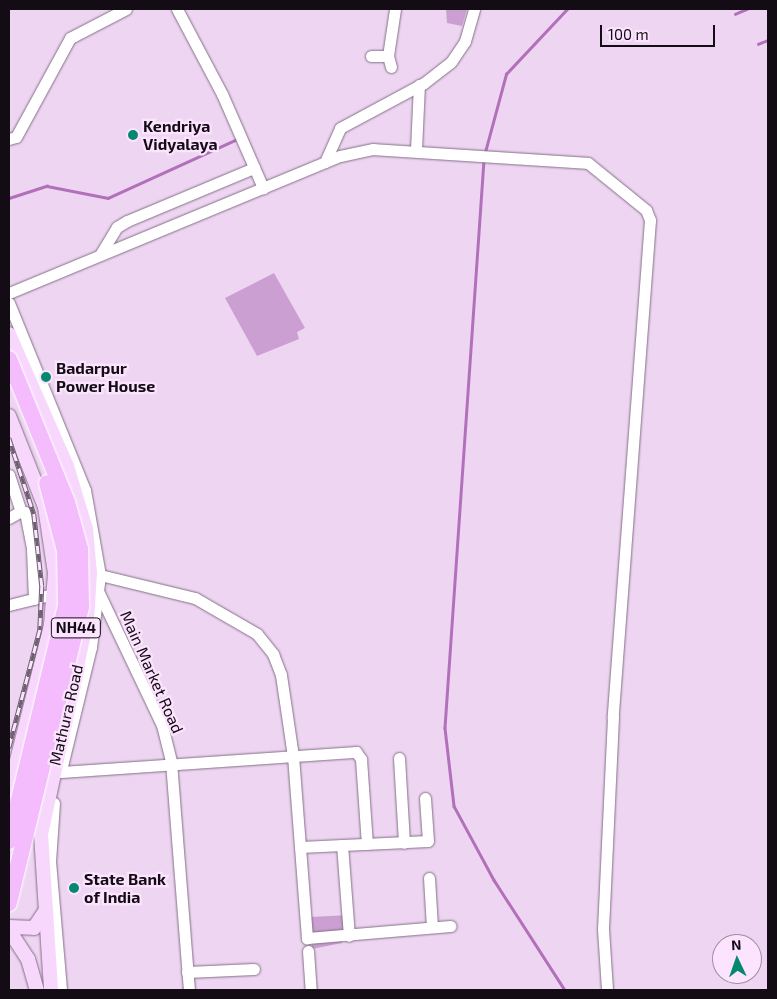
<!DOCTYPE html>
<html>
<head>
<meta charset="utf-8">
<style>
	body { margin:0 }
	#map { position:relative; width:777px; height:999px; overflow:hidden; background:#eed6f2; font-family:"Exo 2",sans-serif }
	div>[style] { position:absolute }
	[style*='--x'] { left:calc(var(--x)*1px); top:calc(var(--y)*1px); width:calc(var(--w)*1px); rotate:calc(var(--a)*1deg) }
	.green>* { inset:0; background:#cc9fd2 }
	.stream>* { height:2.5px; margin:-1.25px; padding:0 1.25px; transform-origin:1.25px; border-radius:1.25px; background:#b270bb }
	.roads { filter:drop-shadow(0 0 1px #846f87) drop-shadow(0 0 1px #846f87) }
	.minor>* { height:11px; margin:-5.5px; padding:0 5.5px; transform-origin:5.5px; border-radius:5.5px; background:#fff }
	.major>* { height:14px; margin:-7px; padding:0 7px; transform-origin:7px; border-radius:7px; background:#f8d7fd }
	.rail>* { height:4.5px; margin-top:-2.25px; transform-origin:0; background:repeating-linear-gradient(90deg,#fce4ff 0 8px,#6e6071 0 16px); box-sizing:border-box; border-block:1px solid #6e6071 }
	.bridges { filter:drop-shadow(0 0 1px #fff) drop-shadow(0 0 1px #fff) }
	.highway-bridge>* { height:16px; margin:-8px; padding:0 8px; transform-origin:8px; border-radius:8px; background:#f4bcfc }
	.dots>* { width:14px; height:14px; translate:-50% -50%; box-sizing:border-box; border:2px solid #fce4ff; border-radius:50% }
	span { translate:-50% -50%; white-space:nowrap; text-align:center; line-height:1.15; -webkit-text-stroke:4.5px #fce4ff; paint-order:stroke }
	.shield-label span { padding:1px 4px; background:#fce4ff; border:1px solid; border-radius:4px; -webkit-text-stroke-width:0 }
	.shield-label { font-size:15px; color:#140c15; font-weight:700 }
	.poi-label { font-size:16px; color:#140c15; font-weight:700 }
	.left { translate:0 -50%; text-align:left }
	.street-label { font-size:16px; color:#140c15 }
	.frame { position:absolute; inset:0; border:10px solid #140c15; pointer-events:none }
	.north { position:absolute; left:712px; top:934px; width:50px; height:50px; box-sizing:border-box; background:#fce4ff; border:1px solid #9f8ea1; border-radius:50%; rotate:357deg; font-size:14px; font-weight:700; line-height:20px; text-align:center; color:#140c15 }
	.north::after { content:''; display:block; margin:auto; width:18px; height:22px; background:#04896e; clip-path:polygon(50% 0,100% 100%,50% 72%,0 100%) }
	.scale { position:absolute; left:600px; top:25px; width:115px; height:22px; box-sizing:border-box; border:2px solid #140c15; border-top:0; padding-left:6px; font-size:15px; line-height:18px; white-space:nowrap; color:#140c15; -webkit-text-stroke:4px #fce4ff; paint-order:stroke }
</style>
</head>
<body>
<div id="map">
	<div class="green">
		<div style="clip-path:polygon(446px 9px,467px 9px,462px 26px,447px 23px)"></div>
		<div style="clip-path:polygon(274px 273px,305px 328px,297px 332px,299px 339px,257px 356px,225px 298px)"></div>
		<div style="clip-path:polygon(350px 915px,342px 943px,312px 949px,310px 917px)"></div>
	</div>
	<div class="stream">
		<div style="--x:735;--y:14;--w:13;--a:-23"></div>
		<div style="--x:758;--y:44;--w:11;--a:-22"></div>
		<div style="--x:485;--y:152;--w:81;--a:-74.9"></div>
		<div style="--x:506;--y:74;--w:89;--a:-46.8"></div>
		<div style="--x:484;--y:160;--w:569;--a:93.93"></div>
		<div style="--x:445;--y:728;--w:79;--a:83.4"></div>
		<div style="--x:454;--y:806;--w:84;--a:61.6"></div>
		<div style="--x:494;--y:880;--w:131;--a:57.2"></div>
		<div style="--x:9;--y:198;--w:40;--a:-18"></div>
		<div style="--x:47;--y:186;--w:62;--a:11.1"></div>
		<div style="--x:108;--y:198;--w:140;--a:-24.5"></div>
	</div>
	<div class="roads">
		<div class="minor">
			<div style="--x:177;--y:9;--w:96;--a:62.1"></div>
			<div style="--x:222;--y:94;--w:103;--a:66.4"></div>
			<div style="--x:371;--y:56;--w:17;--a:0"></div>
			<div style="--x:391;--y:67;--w:11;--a:-105"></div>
			<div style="--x:388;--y:56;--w:48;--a:-81.5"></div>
			<div style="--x:9;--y:139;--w:7;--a:-16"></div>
			<div style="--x:16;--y:137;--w:113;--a:-61.4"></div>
			<div style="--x:70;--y:38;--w:63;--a:-27.4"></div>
			<div style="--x:416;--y:150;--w:65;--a:-87.4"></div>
			<div style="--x:325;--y:162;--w:37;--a:-66"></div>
			<div style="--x:340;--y:128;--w:95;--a:-28.2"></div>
			<div style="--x:424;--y:83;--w:34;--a:-38"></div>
			<div style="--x:451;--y:62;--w:25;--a:-56"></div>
			<div style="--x:465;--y:41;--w:33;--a:-74"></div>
			<div style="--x:100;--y:255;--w:33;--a:-59"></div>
			<div style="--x:117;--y:227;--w:12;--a:-31"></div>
			<div style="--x:127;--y:221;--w:138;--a:-22.7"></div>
			<div style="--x:9;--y:293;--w:358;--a:-22.5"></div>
			<div style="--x:340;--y:156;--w:34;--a:-12"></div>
			<div style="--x:373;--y:149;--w:215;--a:3.7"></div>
			<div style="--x:588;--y:163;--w:75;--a:39"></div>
			<div style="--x:646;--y:210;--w:11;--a:68"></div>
			<div style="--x:650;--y:220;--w:498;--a:94.3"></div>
			<div style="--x:613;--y:717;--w:212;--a:92.7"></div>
			<div style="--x:603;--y:929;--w:61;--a:86.2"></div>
			<div style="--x:9;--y:303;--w:202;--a:67.9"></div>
			<div style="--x:85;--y:490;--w:86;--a:80"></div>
			<div style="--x:100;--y:575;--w:73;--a:97.1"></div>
			<div style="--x:91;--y:647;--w:127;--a:103.7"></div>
			<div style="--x:9;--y:475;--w:38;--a:72"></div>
			<div style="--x:21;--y:511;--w:14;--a:150"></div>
			<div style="--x:21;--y:511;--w:4;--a:14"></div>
			<div style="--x:25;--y:512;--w:38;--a:79"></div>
			<div style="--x:32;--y:549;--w:50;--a:87.7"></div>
			<div style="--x:100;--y:575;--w:98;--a:13.6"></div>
			<div style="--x:195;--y:598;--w:72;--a:30.1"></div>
			<div style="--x:257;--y:634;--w:26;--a:51"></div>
			<div style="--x:273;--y:654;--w:22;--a:69"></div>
			<div style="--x:281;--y:675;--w:82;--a:81.6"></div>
			<div style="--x:293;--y:756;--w:183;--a:85.6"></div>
			<div style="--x:307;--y:938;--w:144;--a:-4.8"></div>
			<div style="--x:99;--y:593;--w:146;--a:64.5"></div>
			<div style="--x:162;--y:725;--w:38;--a:76"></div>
			<div style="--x:171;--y:762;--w:229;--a:85.5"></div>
			<div style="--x:9;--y:605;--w:45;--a:-14"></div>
			<div style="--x:399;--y:758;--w:85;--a:86.6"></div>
			<div style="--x:61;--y:772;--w:296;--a:-3.9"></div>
			<div style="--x:356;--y:752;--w:9;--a:54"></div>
			<div style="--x:361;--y:759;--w:85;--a:86"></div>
			<div style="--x:54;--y:803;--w:58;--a:93.9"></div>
			<div style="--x:50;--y:861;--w:129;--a:85.1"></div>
			<div style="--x:342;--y:845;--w:91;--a:85.6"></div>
			<div style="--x:300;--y:847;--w:128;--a:-2.7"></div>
			<div style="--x:428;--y:841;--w:43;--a:-94"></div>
			<div style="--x:429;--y:878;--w:49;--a:86.5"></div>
			<div style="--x:308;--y:951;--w:39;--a:86"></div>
			<div style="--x:187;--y:972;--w:67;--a:-2.6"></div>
		</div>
		<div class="major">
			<div style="--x:9;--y:334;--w:144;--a:66.3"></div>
			<div style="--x:67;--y:466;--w:66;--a:73.2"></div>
			<div style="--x:86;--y:529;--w:44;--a:84.8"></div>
			<div style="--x:90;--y:573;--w:47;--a:93.7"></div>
			<div style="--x:87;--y:620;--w:219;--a:102.1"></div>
			<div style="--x:41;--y:834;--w:156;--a:86.3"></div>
			<div style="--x:9;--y:416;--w:98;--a:68.4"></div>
			<div style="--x:45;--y:507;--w:67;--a:81.4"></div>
			<div style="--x:55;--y:573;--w:52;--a:94.4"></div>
			<div style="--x:51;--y:625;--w:172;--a:104.1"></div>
			<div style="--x:9;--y:927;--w:25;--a:2"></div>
			<div style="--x:34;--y:928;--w:22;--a:-56"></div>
			<div style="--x:9;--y:930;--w:35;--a:57"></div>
			<div style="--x:28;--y:959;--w:32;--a:74"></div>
		</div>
	</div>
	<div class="rail">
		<div style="--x:9;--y:438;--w:80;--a:71.8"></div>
		<div style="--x:34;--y:514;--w:72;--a:83.7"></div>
		<div style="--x:42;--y:586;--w:44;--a:92.6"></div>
		<div style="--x:40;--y:630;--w:122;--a:104.7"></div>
	</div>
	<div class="bridges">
		<div class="highway-bridge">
			<div style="--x:9;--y:359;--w:154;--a:67.9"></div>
			<div style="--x:67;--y:502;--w:49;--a:74.5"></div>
			<div style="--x:80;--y:549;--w:58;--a:89"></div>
			<div style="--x:81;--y:607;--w:305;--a:103.7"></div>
			<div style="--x:9;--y:841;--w:242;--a:-76.4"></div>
			<div style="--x:66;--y:606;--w:55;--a:-91"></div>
			<div style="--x:65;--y:551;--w:70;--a:-104.8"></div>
		</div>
	</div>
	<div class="dots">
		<div style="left:133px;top:135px;background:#04896e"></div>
		<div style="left:46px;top:377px;background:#04896e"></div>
		<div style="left:74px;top:888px;background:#04896e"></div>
	</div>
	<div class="shield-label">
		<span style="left:76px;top:628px">NH44</span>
	</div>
	<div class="poi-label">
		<span class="left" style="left:143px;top:135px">Kendriya<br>Vidyalaya</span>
		<span class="left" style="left:56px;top:377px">Badarpur<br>Power House</span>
		<span class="left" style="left:84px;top:888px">State Bank<br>of India</span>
	</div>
	<div class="street-label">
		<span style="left:152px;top:672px;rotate:66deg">Main Market Road</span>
		<span style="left:66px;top:715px;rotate:-77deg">Mathura Road</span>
	</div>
	<div class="frame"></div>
	<div class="north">N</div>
	<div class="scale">100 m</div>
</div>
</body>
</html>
